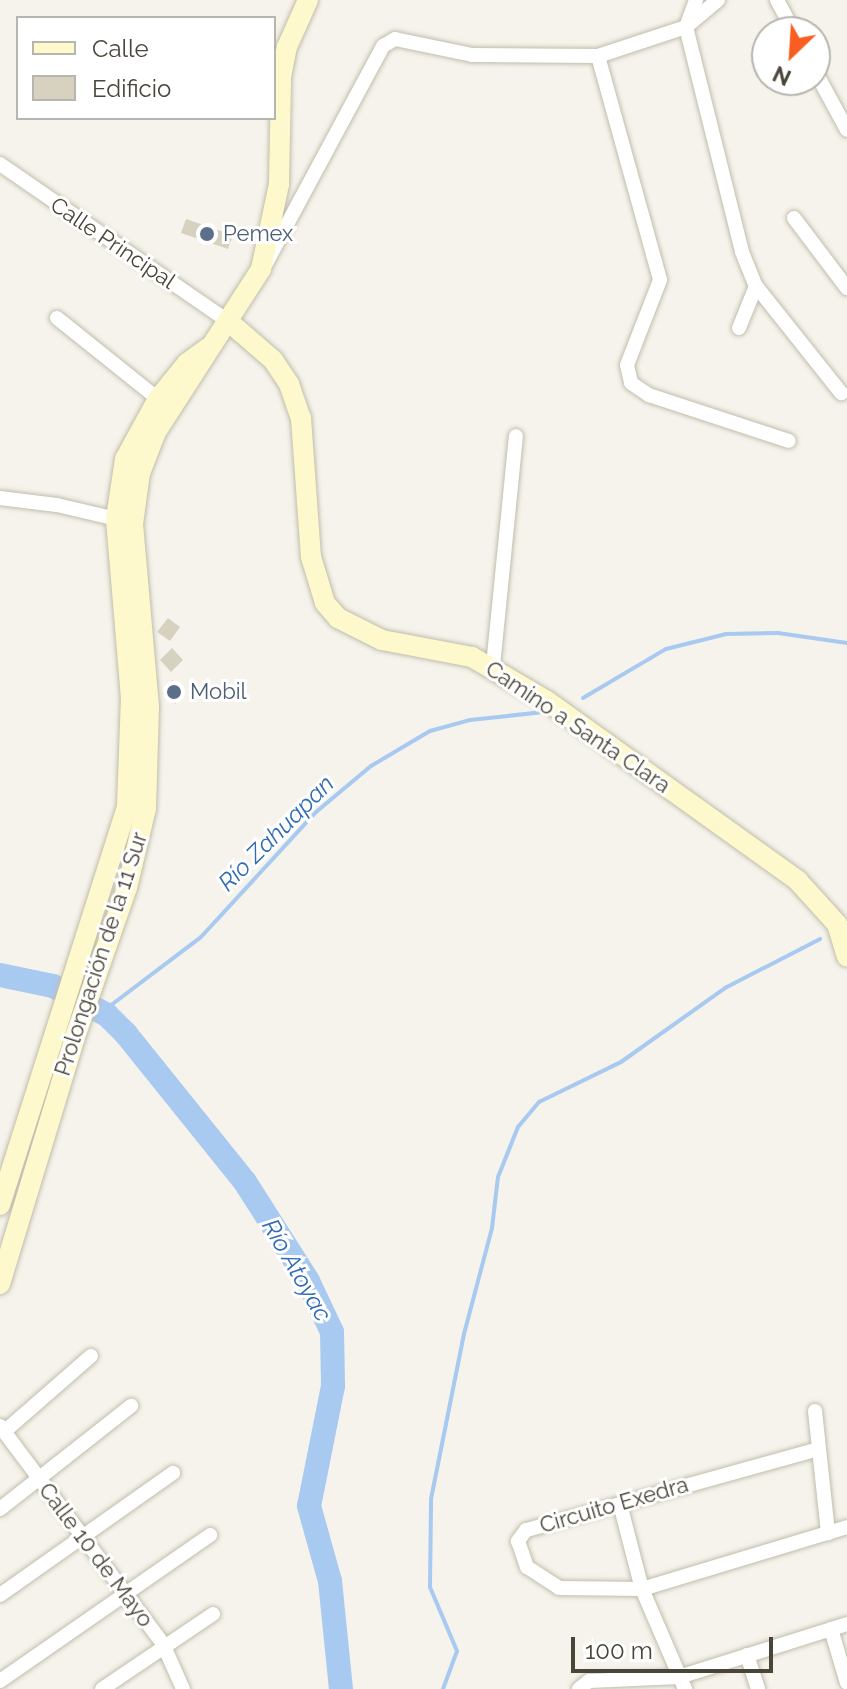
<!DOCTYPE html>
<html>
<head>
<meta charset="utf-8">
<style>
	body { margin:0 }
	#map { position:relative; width:847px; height:1689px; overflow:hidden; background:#f5f3eb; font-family:Raleway,sans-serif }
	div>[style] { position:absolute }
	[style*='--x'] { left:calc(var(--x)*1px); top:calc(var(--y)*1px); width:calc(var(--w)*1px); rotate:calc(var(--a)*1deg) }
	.stream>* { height:4px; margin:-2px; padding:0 2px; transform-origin:2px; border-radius:2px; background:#a8c9f0 }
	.river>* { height:24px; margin:-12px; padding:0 12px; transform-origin:12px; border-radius:12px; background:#a8c9f0 }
	.building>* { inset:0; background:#d7d1c0 }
	.roads { filter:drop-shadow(0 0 2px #c1bdad) drop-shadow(0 0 2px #c1bdad) }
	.street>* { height:14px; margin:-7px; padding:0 7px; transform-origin:7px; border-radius:7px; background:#fff }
	.secondary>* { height:20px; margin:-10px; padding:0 10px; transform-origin:10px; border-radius:10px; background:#fef9cc }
	.dots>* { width:22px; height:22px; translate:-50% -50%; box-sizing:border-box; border:4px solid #fff; border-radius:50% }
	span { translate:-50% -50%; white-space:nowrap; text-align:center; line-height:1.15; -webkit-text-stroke:6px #fff; paint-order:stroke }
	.service-label { font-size:22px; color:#4e5e75 }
	.left { translate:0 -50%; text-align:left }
	.street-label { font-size:22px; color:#494538 }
	.water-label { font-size:24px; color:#316bb6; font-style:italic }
	.legend { position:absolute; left:16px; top:16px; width:260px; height:104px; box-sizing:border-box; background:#fff; border:2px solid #b6b5af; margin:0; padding:10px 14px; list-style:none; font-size:24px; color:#494538 }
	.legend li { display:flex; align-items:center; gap:16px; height:40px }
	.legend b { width:40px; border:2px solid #b6b5af }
	.north { position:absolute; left:751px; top:16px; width:80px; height:80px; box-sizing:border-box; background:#fff; border:2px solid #b6b5af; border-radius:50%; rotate:205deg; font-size:22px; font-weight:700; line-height:32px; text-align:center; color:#494538 }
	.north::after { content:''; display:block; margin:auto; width:28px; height:36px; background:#f85e1f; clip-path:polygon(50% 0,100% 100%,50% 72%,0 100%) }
	.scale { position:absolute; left:571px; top:1637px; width:202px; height:36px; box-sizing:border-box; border:4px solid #494538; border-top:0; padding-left:10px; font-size:24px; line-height:28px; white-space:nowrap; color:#494538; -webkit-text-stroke:6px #fff; paint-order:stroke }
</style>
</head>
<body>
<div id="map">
	<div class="stream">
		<div style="--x:583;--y:698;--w:96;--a:-30.6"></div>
		<div style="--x:666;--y:649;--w:62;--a:-14"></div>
		<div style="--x:726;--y:634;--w:52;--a:-1.1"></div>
		<div style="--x:778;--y:633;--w:70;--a:8.2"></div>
		<div style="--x:102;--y:1012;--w:124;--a:-37.1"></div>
		<div style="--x:201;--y:937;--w:170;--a:-47.4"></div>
		<div style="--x:316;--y:812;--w:72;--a:-39.9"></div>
		<div style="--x:371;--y:766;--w:69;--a:-30.7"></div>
		<div style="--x:430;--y:731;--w:41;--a:-15.4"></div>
		<div style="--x:470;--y:720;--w:74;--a:-6.2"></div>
		<div style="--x:443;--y:1689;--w:40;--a:-69.8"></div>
		<div style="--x:457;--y:1651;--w:69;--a:-112.9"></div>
		<div style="--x:430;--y:1587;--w:88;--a:-89.3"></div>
		<div style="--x:431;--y:1499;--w:168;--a:-78.7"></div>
		<div style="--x:464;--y:1334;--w:110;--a:-75.2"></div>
		<div style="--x:492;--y:1228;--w:51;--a:-83.3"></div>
		<div style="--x:498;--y:1177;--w:54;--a:-68.2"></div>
		<div style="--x:518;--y:1127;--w:33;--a:-50"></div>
		<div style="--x:539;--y:1102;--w:91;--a:-26"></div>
		<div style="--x:621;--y:1062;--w:128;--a:-35.4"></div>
		<div style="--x:725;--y:988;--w:107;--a:-27.3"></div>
	</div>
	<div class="river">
		<div style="--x:0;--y:975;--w:54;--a:11.7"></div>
		<div style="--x:53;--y:986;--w:61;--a:28.2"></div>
		<div style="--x:107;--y:1015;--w:27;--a:45"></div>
		<div style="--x:126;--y:1034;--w:190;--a:51.2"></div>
		<div style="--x:245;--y:1182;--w:117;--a:57.5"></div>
		<div style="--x:308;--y:1281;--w:56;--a:64.8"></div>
		<div style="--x:332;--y:1332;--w:54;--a:88.9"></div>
		<div style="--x:333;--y:1386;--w:122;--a:101.3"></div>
		<div style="--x:309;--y:1506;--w:78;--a:74.4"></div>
		<div style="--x:330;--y:1581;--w:109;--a:84.2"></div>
	</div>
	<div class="building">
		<div style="clip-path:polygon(186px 219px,233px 235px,228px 249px,181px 233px)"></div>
		<div style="clip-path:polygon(168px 618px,180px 627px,170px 641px,157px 632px)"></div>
		<div style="clip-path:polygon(172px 648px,183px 660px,171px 672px,160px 660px)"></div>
		<div style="clip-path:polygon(172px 680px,185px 690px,175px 704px,162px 694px)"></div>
	</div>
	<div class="roads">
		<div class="street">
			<div style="--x:696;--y:0;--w:29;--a:110"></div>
			<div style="--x:686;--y:27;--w:232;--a:76"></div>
			<div style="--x:742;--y:252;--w:37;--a:68"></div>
			<div style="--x:756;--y:286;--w:137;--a:51.5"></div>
			<div style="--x:777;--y:0;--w:36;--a:62"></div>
			<div style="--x:598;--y:56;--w:232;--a:74.5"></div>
			<div style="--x:660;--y:280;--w:91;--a:111.2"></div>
			<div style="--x:627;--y:365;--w:18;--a:77"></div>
			<div style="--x:631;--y:383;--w:22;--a:34"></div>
			<div style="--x:649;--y:395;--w:147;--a:18.2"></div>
			<div style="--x:815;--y:71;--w:67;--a:61.5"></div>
			<div style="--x:0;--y:164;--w:277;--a:34.6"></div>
			<div style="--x:794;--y:218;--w:88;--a:52.9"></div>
			<div style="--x:263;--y:269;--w:253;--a:-61.7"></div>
			<div style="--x:383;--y:46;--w:14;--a:-30"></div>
			<div style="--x:395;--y:39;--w:79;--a:11.7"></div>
			<div style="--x:472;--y:55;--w:126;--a:0.5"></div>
			<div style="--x:598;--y:56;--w:93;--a:-18.2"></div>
			<div style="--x:686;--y:27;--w:42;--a:-40.2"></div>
			<div style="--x:57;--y:318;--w:129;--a:38.7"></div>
			<div style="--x:739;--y:328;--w:45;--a:-68"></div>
			<div style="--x:0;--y:498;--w:57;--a:7"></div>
			<div style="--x:57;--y:505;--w:70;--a:13.2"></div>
			<div style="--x:493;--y:666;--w:231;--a:-84.3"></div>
			<div style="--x:815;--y:1411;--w:123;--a:83.9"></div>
			<div style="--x:0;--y:1426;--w:272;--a:53.2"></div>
			<div style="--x:163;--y:1644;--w:49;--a:66"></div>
			<div style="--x:5;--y:1431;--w:114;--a:-41.1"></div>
			<div style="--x:815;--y:1450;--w:300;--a:164.5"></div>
			<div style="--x:526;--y:1530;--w:14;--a:126"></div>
			<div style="--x:518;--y:1541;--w:28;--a:71"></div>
			<div style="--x:527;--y:1567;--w:38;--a:33"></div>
			<div style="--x:559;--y:1588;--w:83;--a:0.7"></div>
			<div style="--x:642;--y:1589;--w:214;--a:-16.8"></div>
			<div style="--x:620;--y:1504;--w:88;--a:75.5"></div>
			<div style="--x:642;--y:1589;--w:109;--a:66.7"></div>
			<div style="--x:0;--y:1509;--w:167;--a:-38.2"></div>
			<div style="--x:0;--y:1595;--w:212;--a:-35.2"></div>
			<div style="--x:831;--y:1629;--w:56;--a:73.5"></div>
			<div style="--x:747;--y:1655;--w:36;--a:72"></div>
			<div style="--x:0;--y:1681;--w:256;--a:-34.8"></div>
			<div style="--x:102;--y:1689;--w:134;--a:-34"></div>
			<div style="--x:579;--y:1689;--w:13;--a:-39"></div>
			<div style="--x:589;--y:1681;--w:90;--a:-2.5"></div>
			<div style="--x:679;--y:1677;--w:176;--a:-17.5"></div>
		</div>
		<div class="secondary">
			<div style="--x:228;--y:321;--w:60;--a:40.9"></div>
			<div style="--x:273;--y:360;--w:29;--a:56"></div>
			<div style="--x:289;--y:384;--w:36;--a:71"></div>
			<div style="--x:301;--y:418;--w:139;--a:85.9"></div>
			<div style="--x:311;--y:557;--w:48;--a:73.1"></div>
			<div style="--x:325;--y:603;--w:20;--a:49"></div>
			<div style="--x:338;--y:618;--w:49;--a:26.6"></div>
			<div style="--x:382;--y:640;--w:92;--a:10.7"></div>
			<div style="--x:472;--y:657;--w:87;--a:30.4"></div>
			<div style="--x:547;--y:701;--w:309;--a:35.6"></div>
			<div style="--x:798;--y:881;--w:58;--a:47.8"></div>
			<div style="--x:837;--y:924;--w:34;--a:73"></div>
			<div style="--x:0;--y:1205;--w:419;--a:-72.3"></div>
			<div style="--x:127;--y:806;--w:108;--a:-87.9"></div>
			<div style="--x:131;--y:698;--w:181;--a:-94.8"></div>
			<div style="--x:116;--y:518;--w:60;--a:-81.3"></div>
			<div style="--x:125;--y:459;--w:68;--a:-61.2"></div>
			<div style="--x:158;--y:399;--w:46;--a:-51.1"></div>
			<div style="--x:187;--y:363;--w:26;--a:-36"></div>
			<div style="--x:0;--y:1284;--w:258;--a:-73.1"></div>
			<div style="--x:75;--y:1037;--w:158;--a:-70.8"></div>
			<div style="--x:127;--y:888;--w:82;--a:-76.6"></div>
			<div style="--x:146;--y:808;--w:101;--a:-88.3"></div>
			<div style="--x:149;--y:707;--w:184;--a:-95"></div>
			<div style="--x:133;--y:524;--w:51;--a:-82.2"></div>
			<div style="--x:140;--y:473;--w:44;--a:-68.7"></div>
			<div style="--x:156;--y:432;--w:194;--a:-57.2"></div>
			<div style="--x:261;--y:269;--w:87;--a:-78"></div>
			<div style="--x:279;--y:184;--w:107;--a:-88.9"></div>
			<div style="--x:281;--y:77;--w:31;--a:-79"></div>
			<div style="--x:287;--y:47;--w:51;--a:-65.9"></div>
		</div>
	</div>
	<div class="dots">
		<div style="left:207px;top:234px;background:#5c6f8a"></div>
		<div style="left:174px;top:692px;background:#5c6f8a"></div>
	</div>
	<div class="service-label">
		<span class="left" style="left:223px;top:234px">Pemex</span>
		<span class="left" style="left:190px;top:692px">Mobil</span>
	</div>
	<div class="street-label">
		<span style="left:113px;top:243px;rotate:34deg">Calle Principal</span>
		<span style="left:578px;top:727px;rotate:34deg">Camino a Santa Clara</span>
		<span style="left:101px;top:954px;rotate:-72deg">Prolongación de la 11 Sur</span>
		<span style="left:614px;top:1505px;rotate:-16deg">Circuito Exedra</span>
		<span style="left:96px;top:1555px;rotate:53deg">Calle 10 de Mayo</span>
	</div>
	<div class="water-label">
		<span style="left:276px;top:833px;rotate:-45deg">Río Zahuapan</span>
		<span style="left:297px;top:1270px;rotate:60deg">Río Atoyac</span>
	</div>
	<ul class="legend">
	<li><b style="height:10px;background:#fef9cc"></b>Calle</li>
	<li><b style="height:22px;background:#d7d1c0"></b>Edificio</li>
	</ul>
	<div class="north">N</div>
	<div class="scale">100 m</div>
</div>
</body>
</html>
